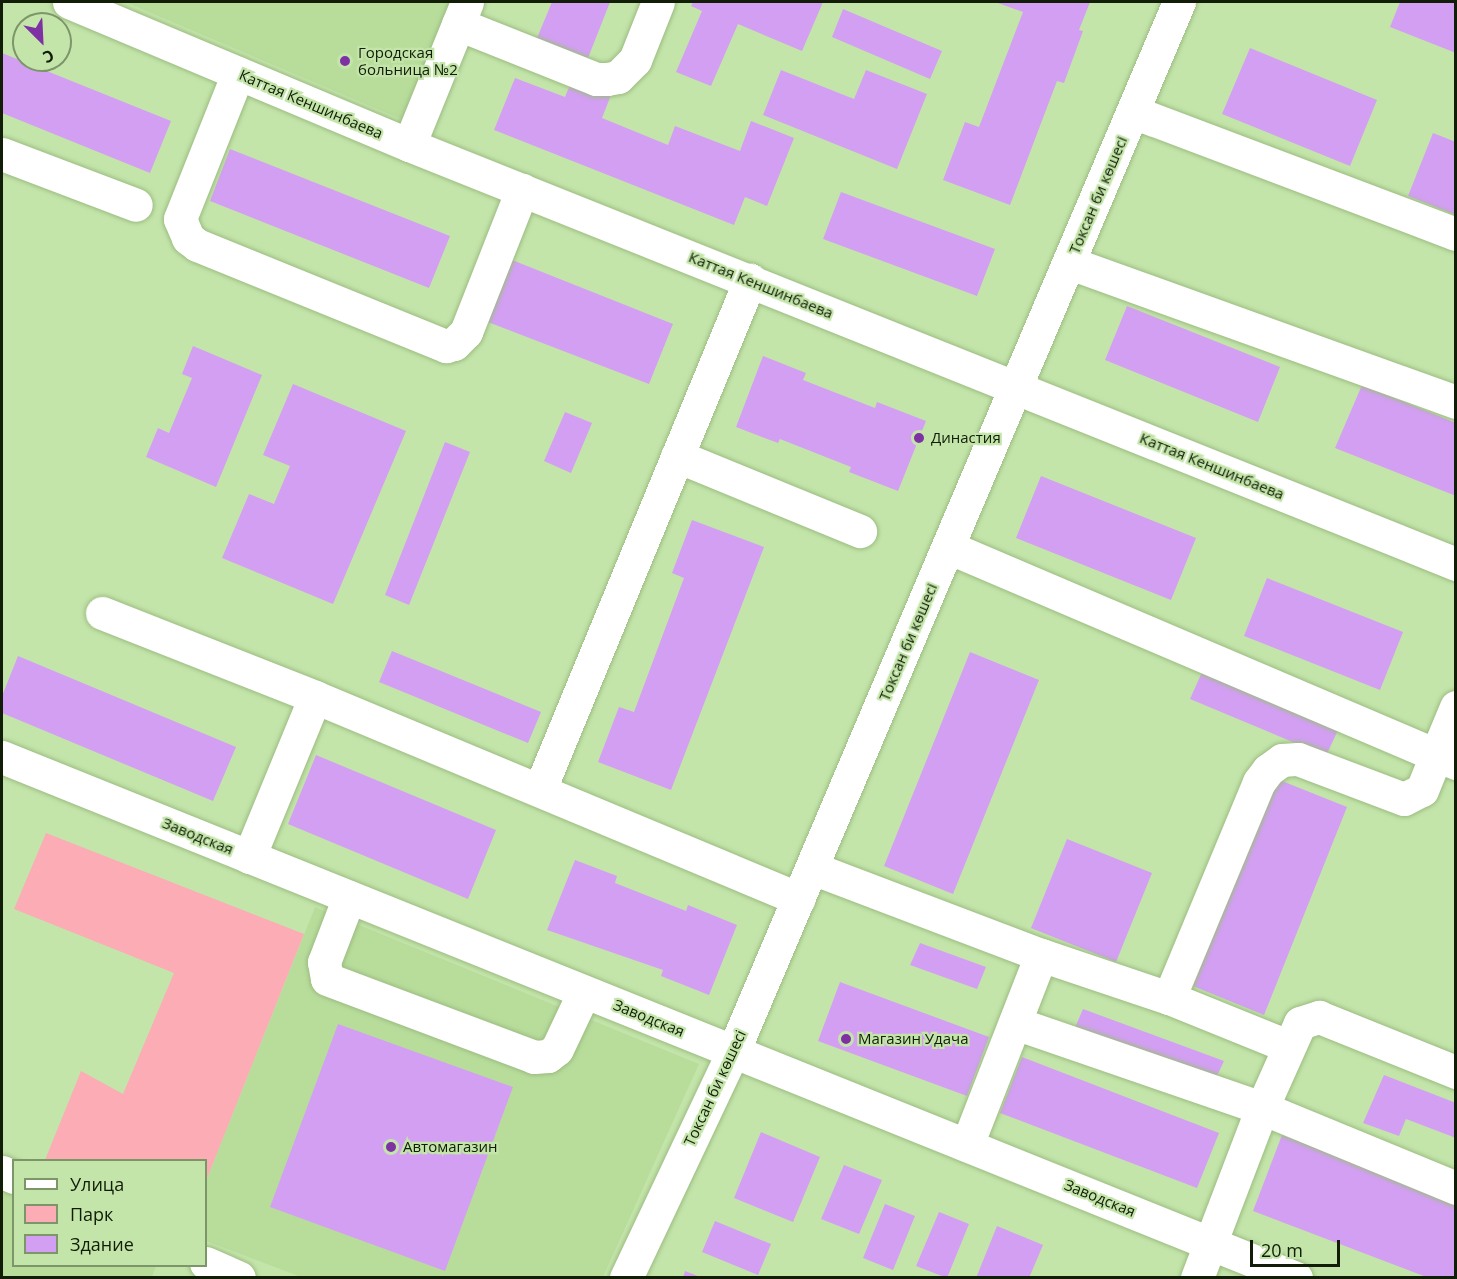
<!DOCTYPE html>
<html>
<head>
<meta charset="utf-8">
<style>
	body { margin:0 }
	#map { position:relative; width:1457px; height:1279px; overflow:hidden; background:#c4e5aa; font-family:"Open Sans",sans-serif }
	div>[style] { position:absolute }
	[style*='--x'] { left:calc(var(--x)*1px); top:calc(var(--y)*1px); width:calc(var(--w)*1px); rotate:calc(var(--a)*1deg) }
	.built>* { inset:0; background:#b8dd9b }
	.green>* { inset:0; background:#fbacb5 }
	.building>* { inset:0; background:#d39ff3 }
	.roads { filter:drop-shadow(0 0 2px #9cbc82) drop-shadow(0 0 2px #9cbc82) }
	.minor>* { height:33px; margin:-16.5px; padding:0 16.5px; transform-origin:16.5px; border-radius:16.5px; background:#fff }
	.dots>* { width:16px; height:16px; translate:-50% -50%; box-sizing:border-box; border:3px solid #c4e5aa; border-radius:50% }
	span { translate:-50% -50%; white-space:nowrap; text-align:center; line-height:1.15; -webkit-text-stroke:4.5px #c4e5aa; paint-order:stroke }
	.poi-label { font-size:15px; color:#111d07 }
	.left { translate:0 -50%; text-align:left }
	.street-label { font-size:15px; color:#111d07 }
	.frame { position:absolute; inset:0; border:3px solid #111d07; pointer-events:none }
	.legend { position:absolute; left:12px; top:1159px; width:195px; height:108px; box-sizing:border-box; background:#c4e5aa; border:2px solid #7c9569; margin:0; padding:8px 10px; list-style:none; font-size:18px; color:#111d07 }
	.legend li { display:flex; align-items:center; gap:12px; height:30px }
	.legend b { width:30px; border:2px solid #7c9569 }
	.north { position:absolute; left:12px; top:12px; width:60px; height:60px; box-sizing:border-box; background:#c4e5aa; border:2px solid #7c9569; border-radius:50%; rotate:156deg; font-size:16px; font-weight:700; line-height:24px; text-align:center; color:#111d07 }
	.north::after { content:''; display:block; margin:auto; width:21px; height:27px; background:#7d31a3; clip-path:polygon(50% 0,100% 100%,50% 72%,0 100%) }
	.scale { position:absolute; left:1250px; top:1240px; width:90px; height:27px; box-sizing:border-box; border:3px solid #111d07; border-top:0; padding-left:8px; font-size:18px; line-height:21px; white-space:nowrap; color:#111d07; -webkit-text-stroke:4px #c4e5aa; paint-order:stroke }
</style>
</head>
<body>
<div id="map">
	<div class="built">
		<div style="clip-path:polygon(125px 2px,450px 2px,403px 120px)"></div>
		<div style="clip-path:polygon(315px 907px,699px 1064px,603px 1277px,301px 1277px,206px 1241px,206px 1181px)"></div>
		<div style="clip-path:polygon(2px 1186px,13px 1191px,14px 1266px,156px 1266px,152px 1277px,2px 1277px)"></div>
	</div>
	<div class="green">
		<div style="clip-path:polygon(46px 833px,304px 934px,206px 1181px,206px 1160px,45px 1160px,81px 1071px,123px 1094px,174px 973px,14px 909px)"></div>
	</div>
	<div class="building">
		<div style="clip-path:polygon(552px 2px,610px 2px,588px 58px,537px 38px)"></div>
		<div style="clip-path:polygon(693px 2px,823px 2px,802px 51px,738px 24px,711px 86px,676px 72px,702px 11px,691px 6px)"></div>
		<div style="clip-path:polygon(995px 2px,1090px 2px,1079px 30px,1083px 31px,1064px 83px,1057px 81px,1010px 205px,943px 180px,965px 122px,979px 127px,1023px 12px)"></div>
		<div style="clip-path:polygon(1400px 2px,1456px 2px,1456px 53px,1390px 27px)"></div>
		<div style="clip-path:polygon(843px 9px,942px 51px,930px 79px,832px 37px)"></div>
		<div style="clip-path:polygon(1250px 48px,1377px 100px,1350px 166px,1222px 114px)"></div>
		<div style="clip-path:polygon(2px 53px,171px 121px,150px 173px,2px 113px)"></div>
		<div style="clip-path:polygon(781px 70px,854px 99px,866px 70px,927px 94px,897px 169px,763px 115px)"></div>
		<div style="clip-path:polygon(515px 78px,565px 97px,572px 80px,611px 95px,602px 118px,668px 145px,675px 126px,740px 151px,751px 121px,794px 138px,767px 206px,745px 197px,734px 225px,494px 130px)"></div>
		<div style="clip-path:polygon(1433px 133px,1456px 142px,1456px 215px,1408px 196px)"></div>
		<div style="clip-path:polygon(230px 149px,450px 236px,429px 288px,210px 201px)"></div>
		<div style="clip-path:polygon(841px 192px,995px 249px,977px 296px,823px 239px)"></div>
		<div style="clip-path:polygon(512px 260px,673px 324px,649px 384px,488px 322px)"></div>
		<div style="clip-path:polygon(1127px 306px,1280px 367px,1258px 422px,1105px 360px)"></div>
		<div style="clip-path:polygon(193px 346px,262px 375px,216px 487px,146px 457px,158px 428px,169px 433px,192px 378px,182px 374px)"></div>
		<div style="clip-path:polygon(763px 356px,806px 373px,803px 380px,875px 408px,877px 402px,926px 421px,898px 491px,849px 472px,851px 467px,780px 439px,778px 443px,736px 427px)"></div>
		<div style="clip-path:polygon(293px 384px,406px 431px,333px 604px,222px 558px,249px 494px,274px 504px,290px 466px,263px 455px)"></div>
		<div style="clip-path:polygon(1362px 385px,1456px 423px,1456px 496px,1335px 448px)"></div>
		<div style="clip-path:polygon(565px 412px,592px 423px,571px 473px,544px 461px)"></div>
		<div style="clip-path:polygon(445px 442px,470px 452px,409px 605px,385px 595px)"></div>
		<div style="clip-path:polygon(1041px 476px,1196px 538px,1171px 600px,1016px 538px)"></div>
		<div style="clip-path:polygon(692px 520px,764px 547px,671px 790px,598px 762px,619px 707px,634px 712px,684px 578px,672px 573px)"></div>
		<div style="clip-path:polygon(1267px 578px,1403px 632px,1380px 690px,1244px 636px)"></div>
		<div style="clip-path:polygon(392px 651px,541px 712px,528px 743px,379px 682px)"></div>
		<div style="clip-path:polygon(970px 652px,1039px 680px,953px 894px,884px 866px)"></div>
		<div style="clip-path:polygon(18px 656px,236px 747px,213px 801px,2px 713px,2px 696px)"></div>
		<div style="clip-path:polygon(1203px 670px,1338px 730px,1326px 756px,1190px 699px)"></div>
		<div style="clip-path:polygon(316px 755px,496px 830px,468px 899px,288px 824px)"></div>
		<div style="clip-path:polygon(1277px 779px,1347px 807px,1264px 1015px,1193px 986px)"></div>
		<div style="clip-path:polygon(1067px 839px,1152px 873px,1116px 962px,1031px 928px)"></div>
		<div style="clip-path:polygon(575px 860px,617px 876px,615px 883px,686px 911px,688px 905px,737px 925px,709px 995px,661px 976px,663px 970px,547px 930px)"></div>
		<div style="clip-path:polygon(920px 943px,986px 967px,977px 989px,910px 965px)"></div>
		<div style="clip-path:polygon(840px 982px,989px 1037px,967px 1096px,818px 1041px)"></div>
		<div style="clip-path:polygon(1083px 1009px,1224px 1061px,1215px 1080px,1074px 1030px)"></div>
		<div style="clip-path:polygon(338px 1024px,513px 1087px,445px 1271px,270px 1207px)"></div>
		<div style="clip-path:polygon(1022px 1057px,1219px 1133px,1197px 1188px,1000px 1113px)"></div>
		<div style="clip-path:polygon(1384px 1075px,1456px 1103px,1456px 1138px,1406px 1119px,1399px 1136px,1363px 1123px)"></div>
		<div style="clip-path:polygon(761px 1132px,820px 1157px,793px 1222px,734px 1198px)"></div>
		<div style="clip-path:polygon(1282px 1135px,1456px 1201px,1456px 1278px,1429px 1278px,1253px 1211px)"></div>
		<div style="clip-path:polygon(844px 1165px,882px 1180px,859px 1234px,821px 1219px)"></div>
		<div style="clip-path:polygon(885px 1204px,915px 1216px,893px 1270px,863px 1258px)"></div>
		<div style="clip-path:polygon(939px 1212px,969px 1224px,947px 1278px,916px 1266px)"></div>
		<div style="clip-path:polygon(715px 1221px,771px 1244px,758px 1275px,702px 1252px)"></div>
		<div style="clip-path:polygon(997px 1226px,1043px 1245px,1029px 1278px,976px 1278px)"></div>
		<div style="clip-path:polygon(685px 1271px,700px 1277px,700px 1278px,683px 1278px)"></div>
	</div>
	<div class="roads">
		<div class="minor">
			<div style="--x:69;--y:2;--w:369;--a:22.8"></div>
			<div style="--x:409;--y:145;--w:1128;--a:21.81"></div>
			<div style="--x:458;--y:24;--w:149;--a:21.7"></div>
			<div style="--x:596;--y:79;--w:11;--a:0"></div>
			<div style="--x:607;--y:79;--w:11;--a:-10"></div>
			<div style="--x:618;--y:77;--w:24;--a:-45"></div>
			<div style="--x:635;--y:60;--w:62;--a:-68.4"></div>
			<div style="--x:238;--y:73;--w:157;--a:111.7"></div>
			<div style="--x:180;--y:219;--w:21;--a:67"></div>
			<div style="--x:188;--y:238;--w:11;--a:38"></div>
			<div style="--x:197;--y:245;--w:269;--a:22.1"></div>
			<div style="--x:446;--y:346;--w:8;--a:-14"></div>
			<div style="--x:454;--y:344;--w:17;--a:-45"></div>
			<div style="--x:466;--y:332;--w:153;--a:-68.5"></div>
			<div style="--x:1133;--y:112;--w:345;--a:20.7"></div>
			<div style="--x:409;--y:145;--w:154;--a:-67.9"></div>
			<div style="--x:2;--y:154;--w:143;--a:20.8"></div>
			<div style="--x:1070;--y:263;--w:410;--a:19.8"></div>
			<div style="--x:677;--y:456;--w:198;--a:22.3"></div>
			<div style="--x:948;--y:547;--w:530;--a:23.09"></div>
			<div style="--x:1436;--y:755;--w:52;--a:-67.4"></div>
			<div style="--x:102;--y:613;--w:229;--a:21.5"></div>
			<div style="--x:2;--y:757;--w:1395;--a:21.93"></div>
			<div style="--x:540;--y:789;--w:551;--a:-67.58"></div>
			<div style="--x:249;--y:857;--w:173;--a:-67.6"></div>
			<div style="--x:315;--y:697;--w:524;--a:22.65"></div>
			<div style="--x:812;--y:868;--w:245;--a:20.8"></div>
			<div style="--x:1041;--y:955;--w:204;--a:111.3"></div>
			<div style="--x:349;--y:897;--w:70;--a:111"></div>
			<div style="--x:324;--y:962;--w:17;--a:80"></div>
			<div style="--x:327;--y:979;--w:221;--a:20.6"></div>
			<div style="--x:534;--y:1057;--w:14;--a:-4"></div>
			<div style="--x:548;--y:1056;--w:11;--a:-38"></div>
			<div style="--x:557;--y:1049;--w:63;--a:-64.7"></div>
			<div style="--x:1041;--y:955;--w:135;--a:18.6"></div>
			<div style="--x:1169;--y:998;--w:128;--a:22"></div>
			<div style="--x:1169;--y:998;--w:234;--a:-67.4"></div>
			<div style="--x:1259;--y:782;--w:15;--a:-53"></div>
			<div style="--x:1268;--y:770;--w:17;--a:-36"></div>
			<div style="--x:1282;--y:760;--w:16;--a:-4"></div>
			<div style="--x:1298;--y:759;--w:113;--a:20.7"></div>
			<div style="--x:1404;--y:799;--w:20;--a:-27"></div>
			<div style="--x:1422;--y:790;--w:38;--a:-68"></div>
			<div style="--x:1436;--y:755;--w:22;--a:22"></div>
			<div style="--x:1015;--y:1023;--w:261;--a:19"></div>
			<div style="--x:1262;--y:1108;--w:210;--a:22.4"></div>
			<div style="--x:2;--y:1172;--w:13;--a:23"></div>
			<div style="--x:206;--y:1263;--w:36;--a:24"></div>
			<div style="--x:626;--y:1278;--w:250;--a:-64.7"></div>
			<div style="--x:733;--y:1052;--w:1141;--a:-66.99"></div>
			<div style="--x:1197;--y:1278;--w:182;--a:-69.1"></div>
			<div style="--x:1262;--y:1108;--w:93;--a:-65.9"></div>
			<div style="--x:1300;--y:1023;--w:20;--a:-18"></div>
			<div style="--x:1319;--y:1017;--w:148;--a:21.9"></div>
		</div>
	</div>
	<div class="dots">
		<div style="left:345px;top:61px;background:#7d31a3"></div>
		<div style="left:919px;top:438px;background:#7d31a3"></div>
		<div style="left:846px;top:1039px;background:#7d31a3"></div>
		<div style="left:391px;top:1147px;background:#7d31a3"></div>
	</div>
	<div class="poi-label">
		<span class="left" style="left:358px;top:61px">Городская<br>больница №2</span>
		<span class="left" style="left:931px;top:438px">Династия</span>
		<span class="left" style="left:858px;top:1039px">Магазин Удача</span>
		<span class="left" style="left:403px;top:1147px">Автомагазин</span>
	</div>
	<div class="street-label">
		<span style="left:311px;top:104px;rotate:23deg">Каттая Кеншинбаева</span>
		<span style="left:1098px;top:195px;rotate:-67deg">Токсан би көшесі</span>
		<span style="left:761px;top:285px;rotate:22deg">Каттая Кеншинбаева</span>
		<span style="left:1212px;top:466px;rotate:22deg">Каттая Кеншинбаева</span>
		<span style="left:908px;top:642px;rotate:-67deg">Токсан би көшесі</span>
		<span style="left:198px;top:836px;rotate:22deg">Заводская</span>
		<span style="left:649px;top:1018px;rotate:22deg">Заводская</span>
		<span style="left:715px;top:1088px;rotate:-65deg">Токсан би көшесі</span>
		<span style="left:1100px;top:1198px;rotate:22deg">Заводская</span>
	</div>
	<div class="frame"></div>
	<ul class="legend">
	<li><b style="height:8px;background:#fff"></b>Улица</li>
	<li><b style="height:16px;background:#fbacb5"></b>Парк</li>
	<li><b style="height:16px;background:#d39ff3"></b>Здание</li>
	</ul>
	<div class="north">С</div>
	<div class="scale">20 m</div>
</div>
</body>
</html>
